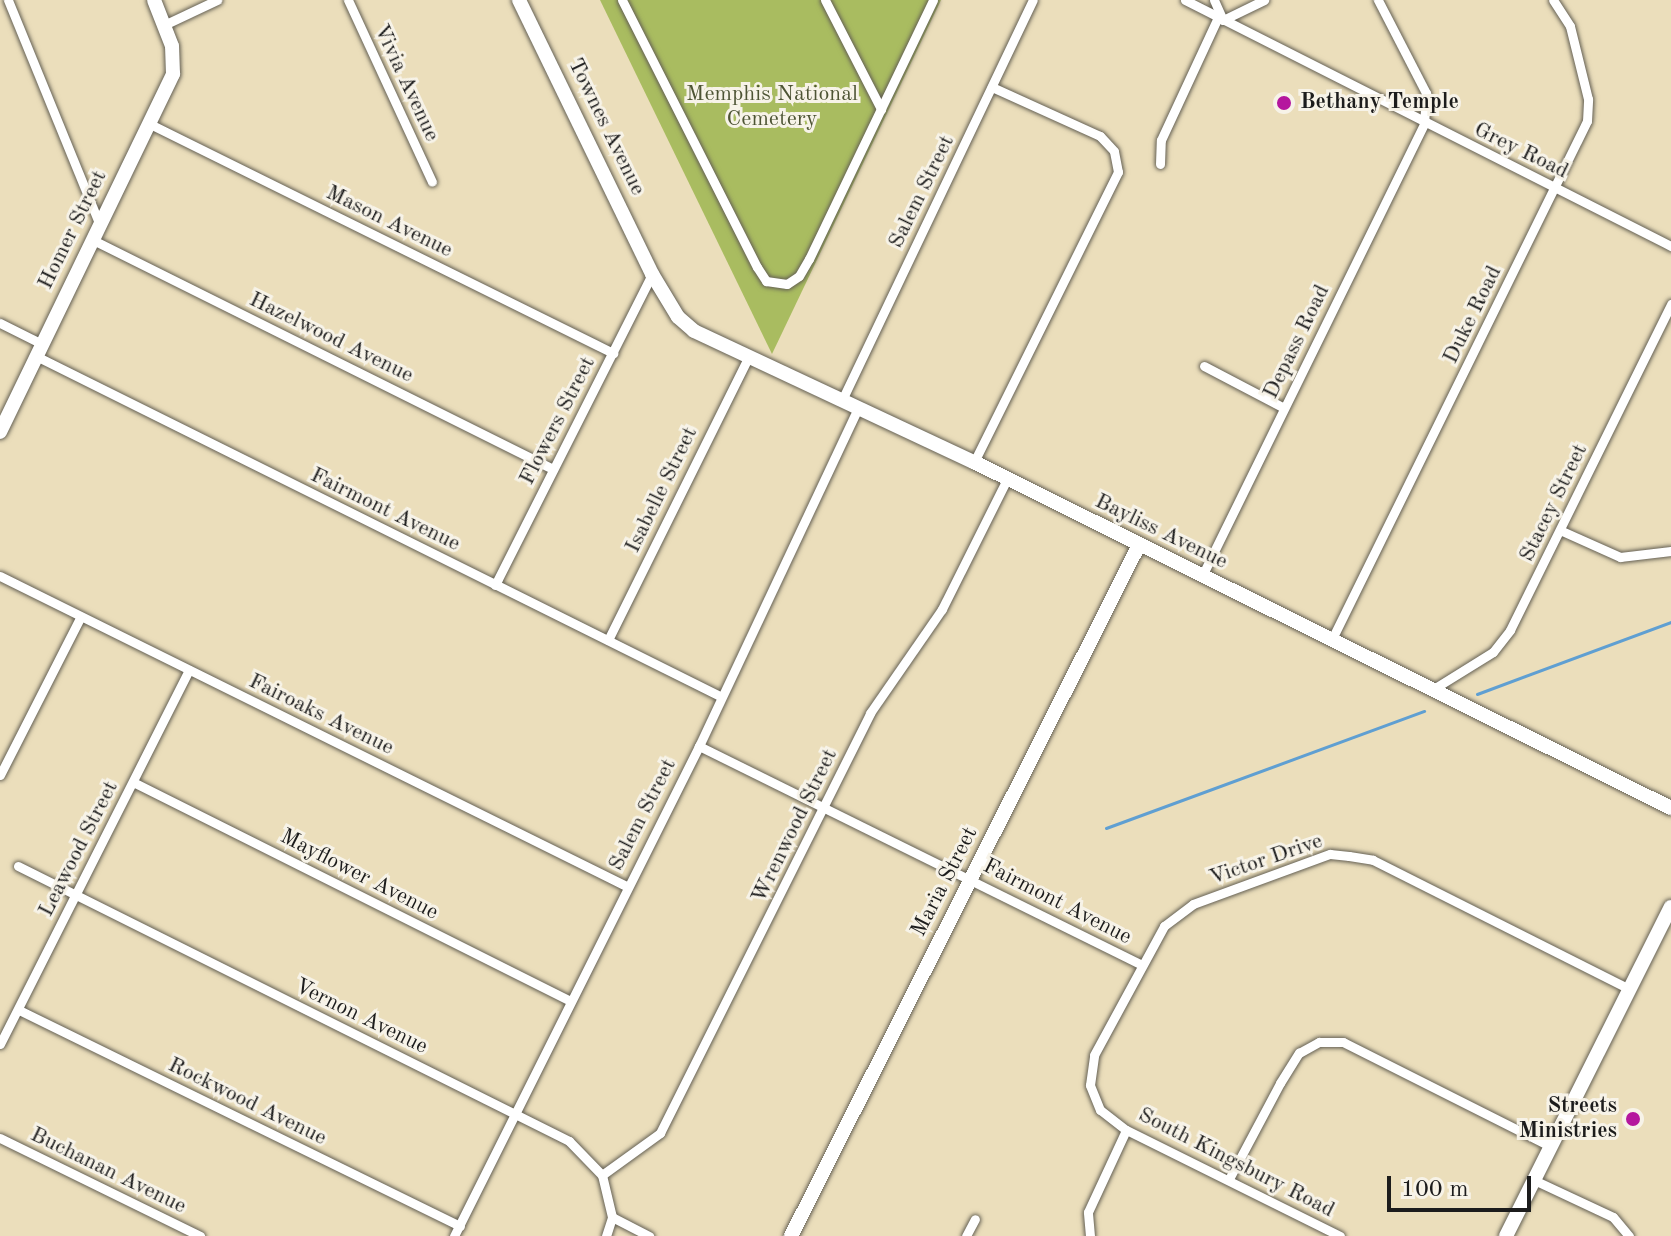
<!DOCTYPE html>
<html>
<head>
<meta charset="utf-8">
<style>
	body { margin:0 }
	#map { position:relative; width:1671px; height:1236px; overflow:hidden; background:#ebdebb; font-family:"Old Standard TT",serif }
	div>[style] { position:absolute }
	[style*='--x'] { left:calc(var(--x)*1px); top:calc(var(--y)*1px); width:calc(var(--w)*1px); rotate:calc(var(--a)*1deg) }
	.green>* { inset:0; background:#a9bc60 }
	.stream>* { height:3px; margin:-1.5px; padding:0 1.5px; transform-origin:1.5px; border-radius:1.5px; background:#5f9fd2 }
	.roads { filter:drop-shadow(0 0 2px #646054) drop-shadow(0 0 2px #646054) }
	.street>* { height:9px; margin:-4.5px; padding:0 4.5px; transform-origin:4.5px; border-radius:4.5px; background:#fff }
	.secondary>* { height:14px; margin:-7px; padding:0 7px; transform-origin:7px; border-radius:7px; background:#fff }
	.dots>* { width:22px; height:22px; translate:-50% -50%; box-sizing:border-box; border:4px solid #f7f3e8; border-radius:50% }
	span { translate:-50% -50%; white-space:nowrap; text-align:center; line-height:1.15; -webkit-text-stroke:6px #f7f3e8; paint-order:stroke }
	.street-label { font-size:22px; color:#1c1c1c }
	.park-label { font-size:22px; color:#4d5434 }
	.poi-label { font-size:22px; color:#1c1c1c; font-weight:700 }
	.left { translate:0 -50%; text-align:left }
	.right { translate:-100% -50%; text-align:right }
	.scale { position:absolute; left:1387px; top:1176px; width:144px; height:36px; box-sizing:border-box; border:4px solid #1c1c1c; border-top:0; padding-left:10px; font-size:24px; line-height:28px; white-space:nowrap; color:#1c1c1c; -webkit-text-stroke:6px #f7f3e8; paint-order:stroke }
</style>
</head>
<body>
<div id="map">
	<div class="green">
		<div style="clip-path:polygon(600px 0,941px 0,772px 354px)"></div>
	</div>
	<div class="stream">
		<div style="--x:1477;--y:694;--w:207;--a:-20.4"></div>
		<div style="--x:1106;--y:828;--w:339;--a:-20.2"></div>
	</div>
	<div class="roads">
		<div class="street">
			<div style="--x:8;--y:0;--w:243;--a:67.8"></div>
			<div style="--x:348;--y:0;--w:200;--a:65.2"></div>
			<div style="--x:622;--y:0;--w:299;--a:63.2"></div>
			<div style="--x:757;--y:267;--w:17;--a:57"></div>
			<div style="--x:766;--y:281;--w:21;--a:8"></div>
			<div style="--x:787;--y:284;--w:14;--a:-34"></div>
			<div style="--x:799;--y:276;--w:20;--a:-60"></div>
			<div style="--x:809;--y:259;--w:287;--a:-64.4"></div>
			<div style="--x:825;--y:0;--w:123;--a:62.8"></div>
			<div style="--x:1185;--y:0;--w:545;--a:26.85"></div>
			<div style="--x:1214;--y:0;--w:22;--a:66"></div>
			<div style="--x:1223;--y:20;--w:46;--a:-26"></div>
			<div style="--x:164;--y:25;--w:59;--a:-25.3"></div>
			<div style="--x:150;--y:124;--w:517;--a:26.32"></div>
			<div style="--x:1160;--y:164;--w:24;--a:-88"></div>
			<div style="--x:1161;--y:140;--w:136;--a:-65.1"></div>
			<div style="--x:93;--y:240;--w:514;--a:26.47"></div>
			<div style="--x:0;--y:323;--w:47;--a:26.6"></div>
			<div style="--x:36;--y:356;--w:762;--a:26.43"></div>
			<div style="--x:1204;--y:366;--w:90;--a:27.7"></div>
			<div style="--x:842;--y:400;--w:443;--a:-64.5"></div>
			<div style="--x:974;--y:462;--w:324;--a:-63.6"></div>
			<div style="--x:1118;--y:172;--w:21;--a:-101"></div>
			<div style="--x:1114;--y:151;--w:21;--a:-133"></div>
			<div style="--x:1100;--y:136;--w:119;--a:-155.6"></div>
			<div style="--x:1562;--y:531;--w:64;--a:24.1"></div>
			<div style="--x:1620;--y:557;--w:51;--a:-6.7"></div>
			<div style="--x:0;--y:576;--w:699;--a:26.34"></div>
			<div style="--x:1202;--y:576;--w:504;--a:-63.84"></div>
			<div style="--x:1424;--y:124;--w:31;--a:-86"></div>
			<div style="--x:1426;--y:93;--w:105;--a:-117.3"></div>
			<div style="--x:495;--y:585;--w:348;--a:-63.2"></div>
			<div style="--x:1332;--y:639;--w:577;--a:-63.79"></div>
			<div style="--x:1587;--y:121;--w:22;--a:-87"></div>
			<div style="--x:1588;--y:99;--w:75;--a:-103.9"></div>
			<div style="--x:1570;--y:26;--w:31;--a:-123"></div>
			<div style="--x:608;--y:640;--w:317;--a:-63.6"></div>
			<div style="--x:1435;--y:688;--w:68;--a:-31.8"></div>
			<div style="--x:1493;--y:652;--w:28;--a:-52"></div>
			<div style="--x:1510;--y:630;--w:364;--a:-63.7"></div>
			<div style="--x:699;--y:746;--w:492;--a:26.3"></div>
			<div style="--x:0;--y:775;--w:178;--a:-63"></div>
			<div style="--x:133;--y:782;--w:487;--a:26.6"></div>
			<div style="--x:18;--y:866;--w:616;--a:26.52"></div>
			<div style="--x:569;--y:1141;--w:47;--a:45.9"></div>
			<div style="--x:602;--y:1175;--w:43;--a:76.6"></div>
			<div style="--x:612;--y:1217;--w:42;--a:27.2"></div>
			<div style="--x:19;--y:1010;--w:491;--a:26.1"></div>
			<div style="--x:0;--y:1044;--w:419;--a:-63.2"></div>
			<div style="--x:0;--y:1138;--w:223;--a:26.1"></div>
			<div style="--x:602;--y:1175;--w:72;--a:-35.9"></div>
			<div style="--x:660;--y:1133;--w:470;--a:-63.4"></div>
			<div style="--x:870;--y:713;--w:126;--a:-55.3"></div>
			<div style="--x:942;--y:609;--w:145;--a:-63.4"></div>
			<div style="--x:1229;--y:1179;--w:109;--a:-62"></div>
			<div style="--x:1280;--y:1083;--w:36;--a:-58"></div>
			<div style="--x:1299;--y:1053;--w:23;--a:-29"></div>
			<div style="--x:1319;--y:1042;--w:24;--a:0"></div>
			<div style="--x:1343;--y:1042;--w:232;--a:26.7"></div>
			<div style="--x:1534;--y:1180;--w:87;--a:25.1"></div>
			<div style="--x:1613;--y:1217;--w:25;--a:50"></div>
			<div style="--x:454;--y:1236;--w:548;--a:-63.43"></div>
			<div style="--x:699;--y:746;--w:374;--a:-64.8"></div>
			<div style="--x:606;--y:1236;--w:20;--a:-72"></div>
			<div style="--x:966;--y:1236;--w:19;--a:-62"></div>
			<div style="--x:1090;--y:1236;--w:24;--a:-95"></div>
			<div style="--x:1088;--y:1212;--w:90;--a:-65.1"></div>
			<div style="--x:1340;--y:1236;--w:239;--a:-153.6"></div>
			<div style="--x:1126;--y:1130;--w:33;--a:-142"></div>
			<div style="--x:1100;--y:1110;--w:27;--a:-112"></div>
			<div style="--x:1090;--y:1085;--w:30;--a:-82"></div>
			<div style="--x:1094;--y:1055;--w:147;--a:-61.5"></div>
			<div style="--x:1164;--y:926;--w:36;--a:-37"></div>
			<div style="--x:1193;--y:904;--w:146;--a:-20.1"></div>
			<div style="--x:1330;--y:854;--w:19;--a:6"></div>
			<div style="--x:1349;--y:856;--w:24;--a:9"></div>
			<div style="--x:1373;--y:860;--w:288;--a:26.7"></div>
		</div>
		<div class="secondary">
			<div style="--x:519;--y:0;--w:305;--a:64.1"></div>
			<div style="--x:652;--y:274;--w:50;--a:58.8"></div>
			<div style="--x:678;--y:317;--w:21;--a:41"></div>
			<div style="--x:694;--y:331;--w:309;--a:25.1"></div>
			<div style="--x:974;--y:462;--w:778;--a:26.4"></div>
			<div style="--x:0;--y:432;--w:398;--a:-64.2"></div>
			<div style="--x:173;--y:74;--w:28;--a:-92"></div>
			<div style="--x:172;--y:46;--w:49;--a:-111.4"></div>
			<div style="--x:791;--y:1236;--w:771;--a:-63.27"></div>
			<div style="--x:1506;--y:1236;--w:368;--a:-63.4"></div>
		</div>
	</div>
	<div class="dots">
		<div style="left:1284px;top:103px;background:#b5179e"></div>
		<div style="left:1633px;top:1119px;background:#b5179e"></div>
	</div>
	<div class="street-label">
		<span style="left:406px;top:83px;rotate:65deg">Vivia Avenue</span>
		<span style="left:606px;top:127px;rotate:64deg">Townes Avenue</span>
		<span style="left:1521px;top:151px;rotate:26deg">Grey Road</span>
		<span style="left:922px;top:192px;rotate:-64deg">Salem Street</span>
		<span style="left:389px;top:222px;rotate:26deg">Mason Avenue</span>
		<span style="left:73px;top:230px;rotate:-64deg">Homer Street</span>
		<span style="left:1473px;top:315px;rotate:-64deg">Duke Road</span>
		<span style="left:331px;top:338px;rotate:26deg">Hazelwood Avenue</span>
		<span style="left:1297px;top:342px;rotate:-64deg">Depass Road</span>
		<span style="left:558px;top:421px;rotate:-63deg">Flowers Street</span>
		<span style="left:662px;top:490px;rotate:-64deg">Isabelle Street</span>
		<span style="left:1554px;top:503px;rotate:-64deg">Stacey Street</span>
		<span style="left:385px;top:510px;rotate:26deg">Fairmont Avenue</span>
		<span style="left:1161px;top:532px;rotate:26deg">Bayliss Avenue</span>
		<span style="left:321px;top:715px;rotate:26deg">Fairoaks Avenue</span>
		<span style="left:643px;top:815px;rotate:-63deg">Salem Street</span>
		<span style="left:795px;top:826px;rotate:-64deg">Wrenwood Street</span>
		<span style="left:79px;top:849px;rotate:-63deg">Leawood Street</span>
		<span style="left:1266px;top:860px;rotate:-19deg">Victor Drive</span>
		<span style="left:359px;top:875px;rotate:27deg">Mayflower Avenue</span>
		<span style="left:945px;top:882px;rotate:-63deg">Maria Street</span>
		<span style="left:1057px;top:902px;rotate:27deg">Fairmont Avenue</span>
		<span style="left:361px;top:1017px;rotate:26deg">Vernon Avenue</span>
		<span style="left:247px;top:1102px;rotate:26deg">Rockwood Avenue</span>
		<span style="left:1236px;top:1163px;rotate:27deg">South Kingsbury Road</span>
		<span style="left:108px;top:1171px;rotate:26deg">Buchanan Avenue</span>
	</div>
	<div class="park-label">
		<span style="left:772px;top:107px">Memphis National<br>Cemetery</span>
	</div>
	<div class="poi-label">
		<span class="left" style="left:1300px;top:103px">Bethany Temple</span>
		<span class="right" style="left:1617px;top:1119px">Streets<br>Ministries</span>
	</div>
	<div class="scale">100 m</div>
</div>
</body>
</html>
